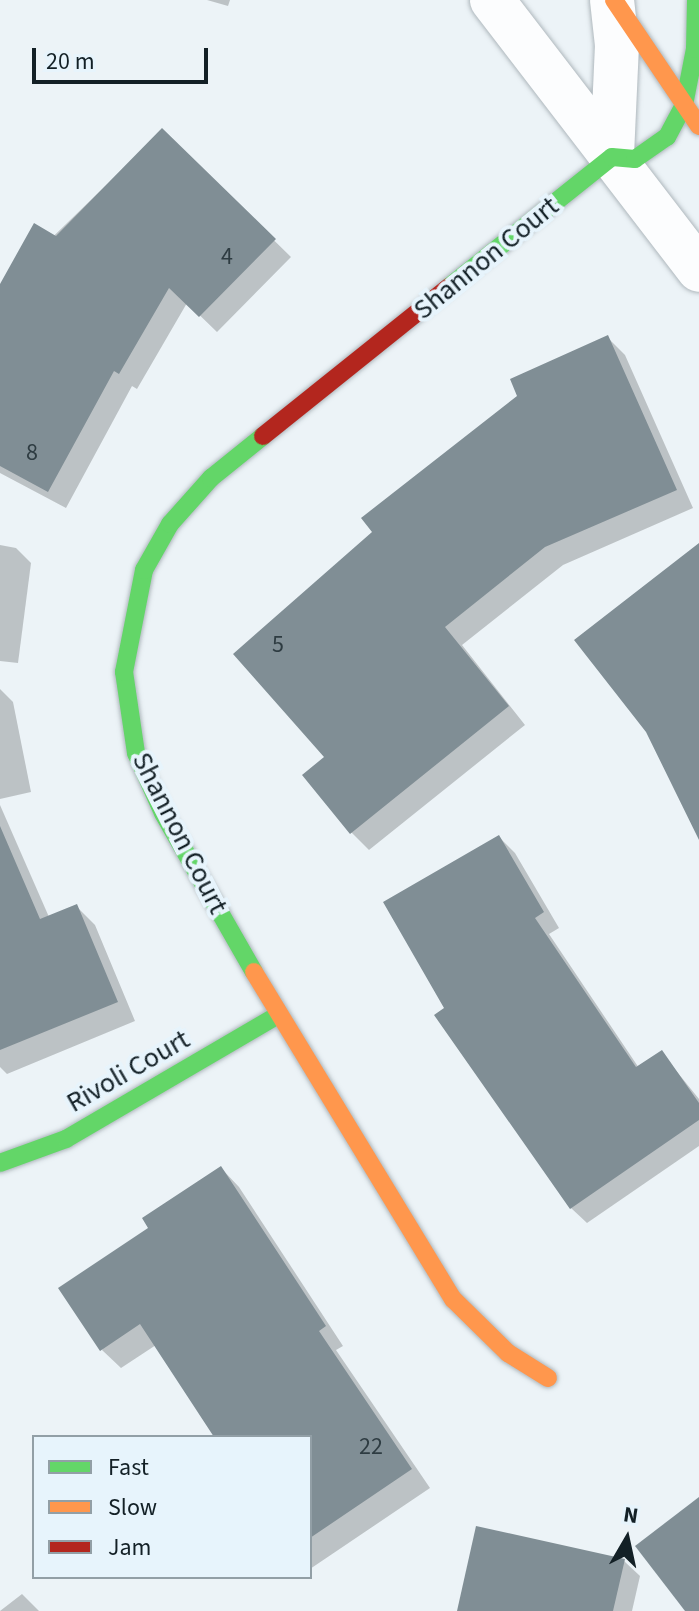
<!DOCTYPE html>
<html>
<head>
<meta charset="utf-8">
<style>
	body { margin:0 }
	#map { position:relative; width:699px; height:1611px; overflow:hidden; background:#ecf3f7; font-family:"Source Sans 3",sans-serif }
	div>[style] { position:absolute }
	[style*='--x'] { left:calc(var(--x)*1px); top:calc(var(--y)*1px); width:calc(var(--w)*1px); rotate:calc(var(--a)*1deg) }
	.shadow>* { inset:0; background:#0003 }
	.building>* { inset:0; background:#808e95 }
	.roads { filter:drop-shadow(0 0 2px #afb8bd) drop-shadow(0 0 2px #afb8bd) }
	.street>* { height:44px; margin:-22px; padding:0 22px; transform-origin:22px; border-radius:22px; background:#fcfdfe }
	.fast>* { height:18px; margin:-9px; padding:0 9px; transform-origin:9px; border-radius:9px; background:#63d668 }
	.slow>* { height:18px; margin:-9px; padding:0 9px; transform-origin:9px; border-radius:9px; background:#ff974d }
	.jam>* { height:18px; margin:-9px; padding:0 9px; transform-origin:9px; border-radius:9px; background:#b3261e }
	span { translate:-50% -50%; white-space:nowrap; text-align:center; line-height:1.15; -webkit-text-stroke:8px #e7f4fc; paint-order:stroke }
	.number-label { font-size:24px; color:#2e3c42 }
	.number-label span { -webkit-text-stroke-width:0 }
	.street-label { font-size:28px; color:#132026 }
	.legend { position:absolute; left:32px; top:1435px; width:280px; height:144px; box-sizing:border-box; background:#e7f4fc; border:2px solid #929fa6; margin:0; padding:10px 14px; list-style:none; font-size:24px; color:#132026 }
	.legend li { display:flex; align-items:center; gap:16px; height:40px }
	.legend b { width:40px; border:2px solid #929fa6 }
	.north { position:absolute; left:587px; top:1499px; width:80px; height:80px; -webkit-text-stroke:6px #e7f4fc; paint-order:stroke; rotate:9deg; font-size:22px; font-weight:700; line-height:32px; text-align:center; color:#132026 }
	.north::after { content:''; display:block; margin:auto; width:28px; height:36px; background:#132026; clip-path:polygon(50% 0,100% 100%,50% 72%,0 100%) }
	.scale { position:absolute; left:32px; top:48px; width:176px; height:36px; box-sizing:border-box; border:4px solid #132026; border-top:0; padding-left:10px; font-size:24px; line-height:28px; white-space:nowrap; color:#132026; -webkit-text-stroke:6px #e7f4fc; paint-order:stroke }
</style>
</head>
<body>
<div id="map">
	<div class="shadow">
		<div style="clip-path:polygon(207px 0,230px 0,228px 6px)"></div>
		<div style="clip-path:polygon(162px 131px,291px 257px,217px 332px,187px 303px,137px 389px,132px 386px,66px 508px,0 473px,0 288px)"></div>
		<div style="clip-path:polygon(607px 337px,625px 355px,693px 508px,563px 565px,462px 645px,525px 725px,369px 850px,351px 832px,327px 757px,375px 532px)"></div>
		<div style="clip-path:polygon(0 545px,16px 548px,31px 563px,18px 663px,0 661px)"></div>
		<div style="clip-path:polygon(0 689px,13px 702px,31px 792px,0 799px)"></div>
		<div style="clip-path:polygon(0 805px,49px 917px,76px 906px,95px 925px,135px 1021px,7px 1074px,0 1067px)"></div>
		<div style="clip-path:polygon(499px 837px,515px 853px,559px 928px,549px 934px,639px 1068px,661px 1052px,699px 1099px,699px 1146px,587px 1223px,571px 1208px,447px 1009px)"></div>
		<div style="clip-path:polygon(221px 1168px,239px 1187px,343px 1346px,336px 1350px,430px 1488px,310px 1569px,310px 1437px,216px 1437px,156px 1345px,121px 1368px,102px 1350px,151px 1228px)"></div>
		<div style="clip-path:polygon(624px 1561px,640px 1576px,632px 1611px,459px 1611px)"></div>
		<div style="clip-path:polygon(22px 1594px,39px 1611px,0 1611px)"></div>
	</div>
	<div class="building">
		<div style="clip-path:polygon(162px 128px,276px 239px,199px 317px,169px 288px,119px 374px,114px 371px,48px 492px,0 466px,0 284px,34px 223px,56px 236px)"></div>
		<div style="clip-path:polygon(608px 335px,677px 490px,545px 547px,445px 627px,509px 706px,350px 834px,302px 775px,324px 757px,233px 654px,372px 532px,361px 518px,517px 396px,510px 379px)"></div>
		<div style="clip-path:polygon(699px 543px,699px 840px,646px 732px,574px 640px)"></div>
		<div style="clip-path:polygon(0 826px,40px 919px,77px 904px,118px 1002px,0 1050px)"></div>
		<div style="clip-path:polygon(499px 835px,544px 912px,535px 918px,636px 1067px,662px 1050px,699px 1103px,699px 1120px,570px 1209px,434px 1015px,444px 1008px,383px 902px)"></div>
		<div style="clip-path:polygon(221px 1166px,326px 1326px,319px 1331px,412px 1469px,310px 1538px,310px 1437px,214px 1437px,140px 1324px,100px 1351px,58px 1288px,148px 1228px,142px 1218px)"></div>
		<div style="clip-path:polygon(699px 1497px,699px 1611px,685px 1611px,635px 1546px)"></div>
		<div style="clip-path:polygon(476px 1526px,625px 1559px,613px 1611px,457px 1611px)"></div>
	</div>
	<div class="roads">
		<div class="street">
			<div style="--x:492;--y:0;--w:340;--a:52.5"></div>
			<div style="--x:612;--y:0;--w:45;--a:83.7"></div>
			<div style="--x:617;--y:45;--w:112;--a:92.6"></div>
		</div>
		<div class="fast">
			<div style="--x:449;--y:287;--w:208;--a:-38.6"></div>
			<div style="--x:612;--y:157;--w:23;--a:5"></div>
			<div style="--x:635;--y:159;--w:39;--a:-35"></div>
			<div style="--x:667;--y:137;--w:36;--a:-62"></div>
			<div style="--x:684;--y:105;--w:57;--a:-78.9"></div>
			<div style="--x:695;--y:49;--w:49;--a:-88.8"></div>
			<div style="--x:254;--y:972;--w:183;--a:-119.8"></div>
			<div style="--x:163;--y:813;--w:66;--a:-114.2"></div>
			<div style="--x:136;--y:753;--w:82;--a:-98.4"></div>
			<div style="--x:124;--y:672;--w:104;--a:-78.9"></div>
			<div style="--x:144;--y:570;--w:53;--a:-60.5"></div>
			<div style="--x:170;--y:524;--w:62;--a:-48.3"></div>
			<div style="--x:211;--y:478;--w:67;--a:-38.9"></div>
			<div style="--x:0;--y:1163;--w:70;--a:-20"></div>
			<div style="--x:66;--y:1139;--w:246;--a:-30.3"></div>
		</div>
		<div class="slow">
			<div style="--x:614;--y:0;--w:152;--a:56"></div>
			<div style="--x:254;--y:972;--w:383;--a:58.7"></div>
			<div style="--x:453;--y:1299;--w:77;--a:44.5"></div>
			<div style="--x:508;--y:1353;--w:47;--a:32"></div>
		</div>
		<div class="jam">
			<div style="--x:263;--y:436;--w:238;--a:-38.7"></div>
		</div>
	</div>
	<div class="number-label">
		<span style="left:227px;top:257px">4</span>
		<span style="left:32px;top:453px">8</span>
		<span style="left:278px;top:645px">5</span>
		<span style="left:371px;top:1447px">22</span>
	</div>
	<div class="street-label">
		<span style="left:486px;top:258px;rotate:-39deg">Shannon Court</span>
		<span style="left:180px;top:833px;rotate:63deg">Shannon Court</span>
		<span style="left:128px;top:1071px;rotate:-30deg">Rivoli Court</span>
	</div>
	<ul class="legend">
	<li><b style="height:10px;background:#63d668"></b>Fast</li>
	<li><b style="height:10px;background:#ff974d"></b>Slow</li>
	<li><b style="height:10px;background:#b3261e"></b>Jam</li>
	</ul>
	<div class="north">N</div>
	<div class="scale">20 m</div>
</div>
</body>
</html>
